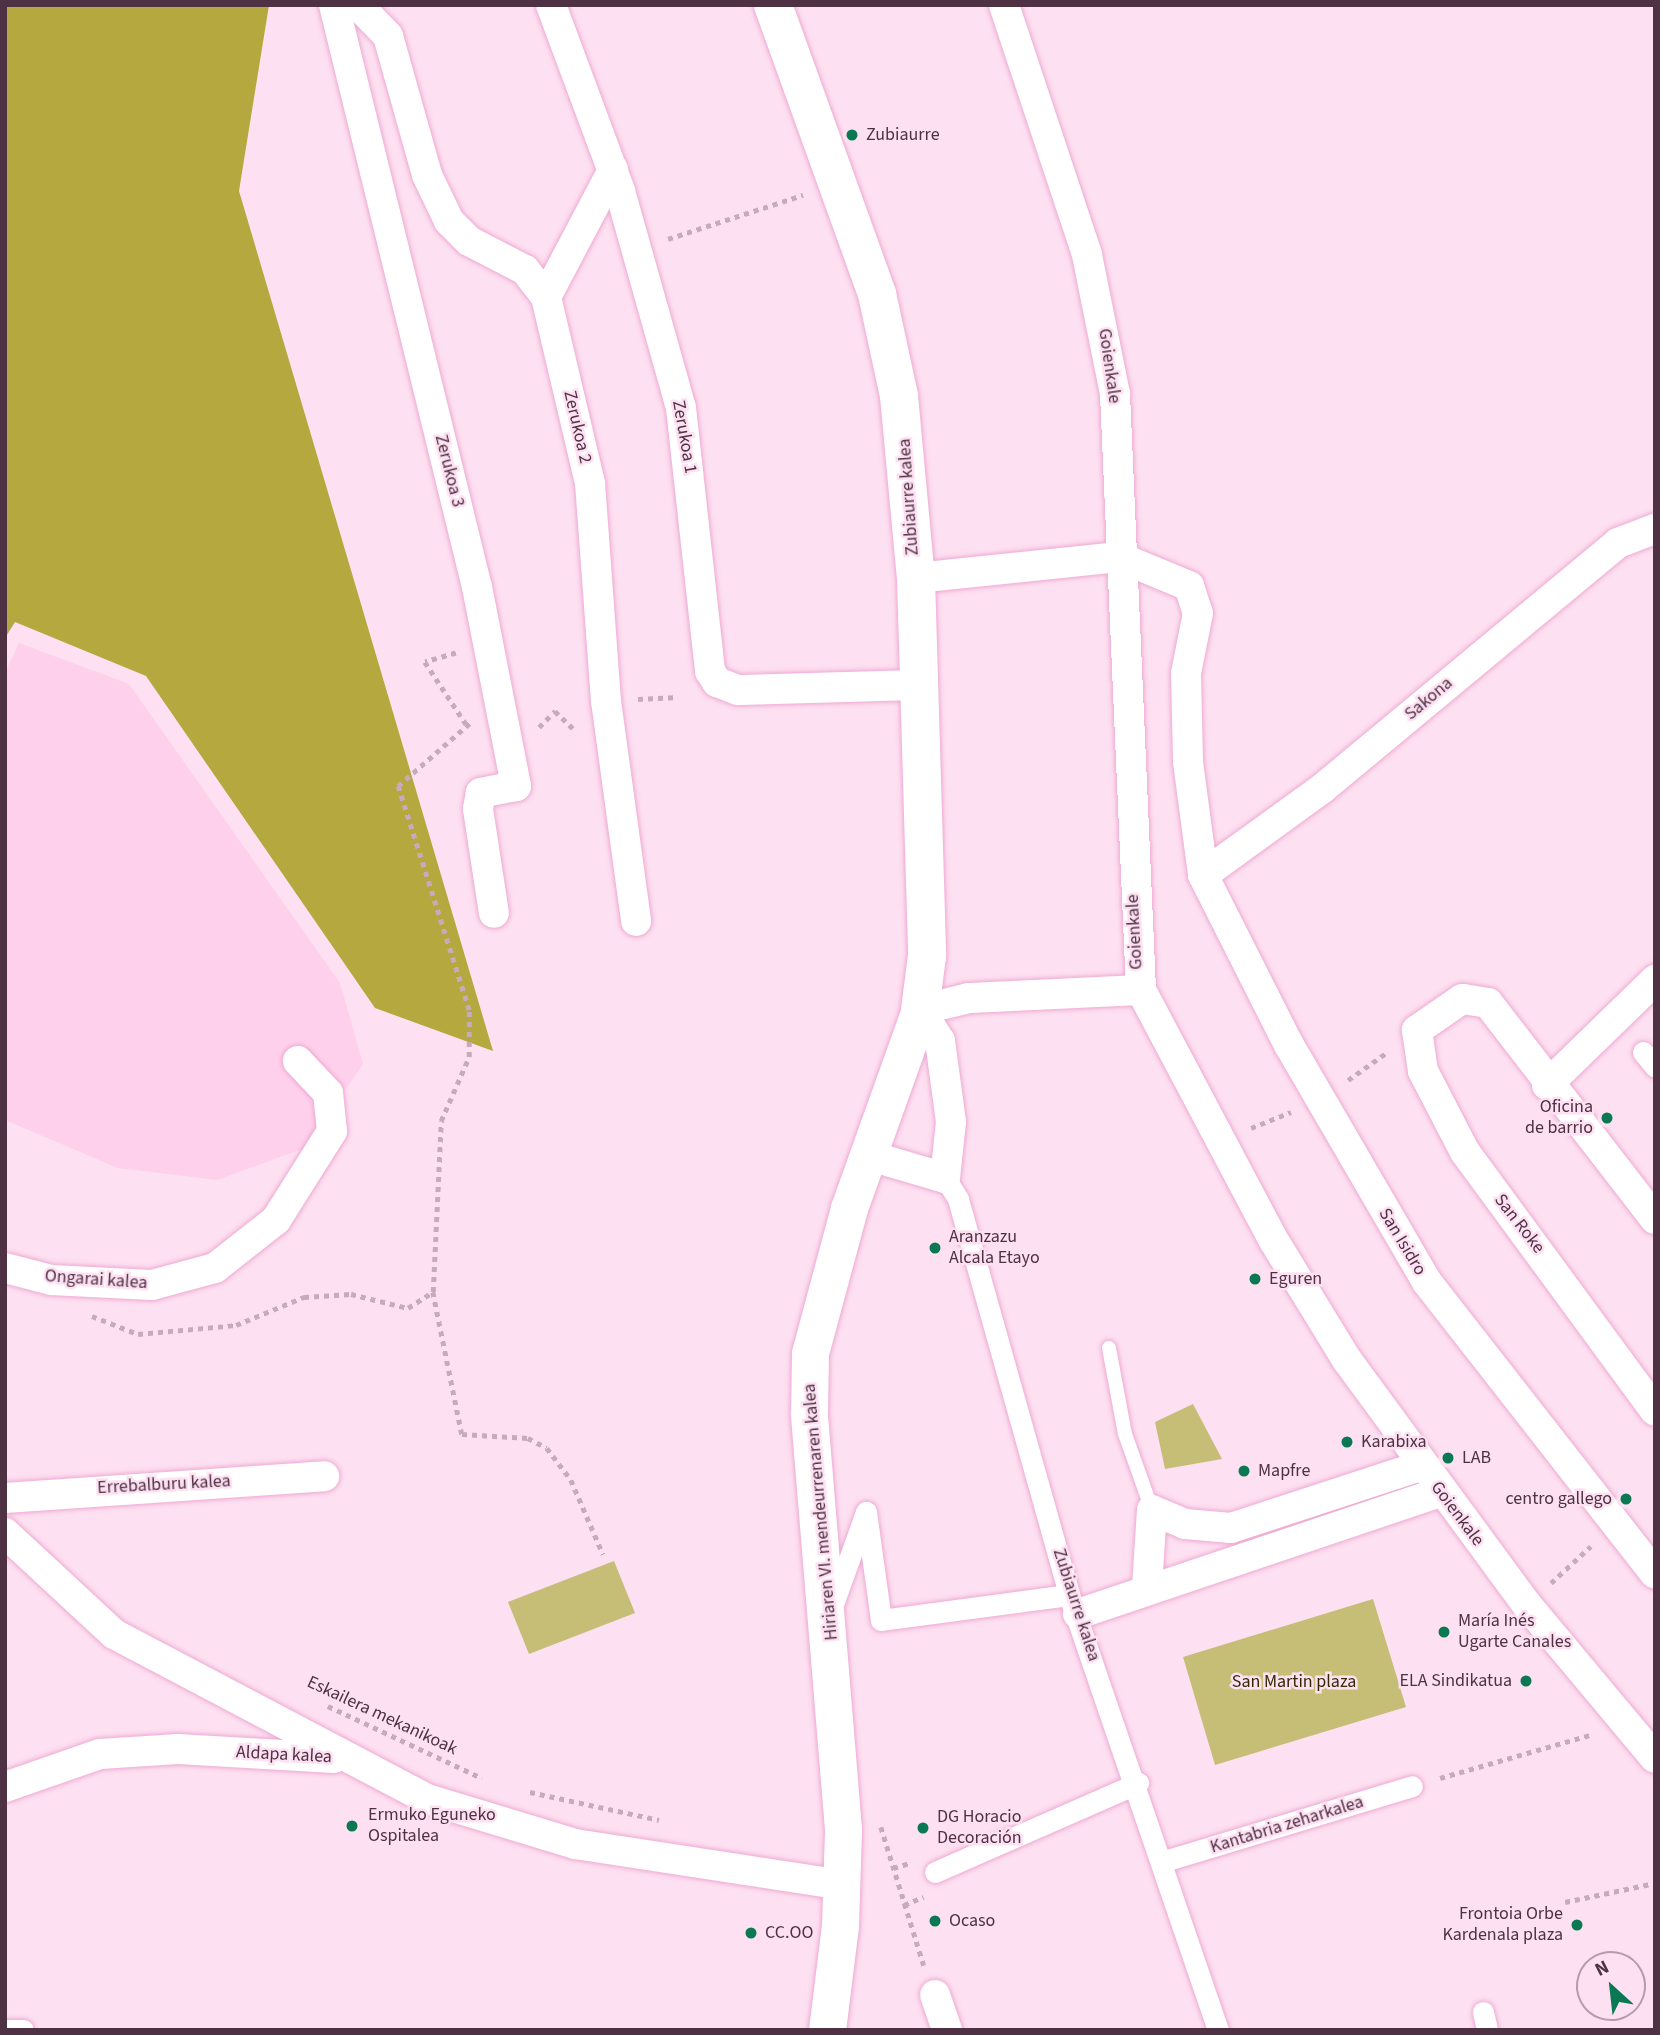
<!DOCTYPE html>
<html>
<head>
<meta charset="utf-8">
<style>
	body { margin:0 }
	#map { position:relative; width:1660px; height:2035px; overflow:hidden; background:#fde0f1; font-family:"Source Sans 3",sans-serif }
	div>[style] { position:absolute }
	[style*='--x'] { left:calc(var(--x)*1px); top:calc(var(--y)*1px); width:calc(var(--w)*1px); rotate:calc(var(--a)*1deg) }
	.built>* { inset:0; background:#ffd0ec }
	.green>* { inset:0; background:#c6bd77 }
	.forest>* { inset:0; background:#b5a83f }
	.path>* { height:4.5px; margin-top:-2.25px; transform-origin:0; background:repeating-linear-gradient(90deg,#c7abbc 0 5px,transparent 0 10px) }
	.roads { filter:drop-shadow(0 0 2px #eeaad3) drop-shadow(0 0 2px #eeaad3) }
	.service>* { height:14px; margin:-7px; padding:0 7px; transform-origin:7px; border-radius:7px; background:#fff }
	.pedestrian>* { height:21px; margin:-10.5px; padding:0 10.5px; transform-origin:10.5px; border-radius:10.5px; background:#fff }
	.minor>* { height:30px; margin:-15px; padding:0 15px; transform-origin:15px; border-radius:15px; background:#fff }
	.tertiary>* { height:37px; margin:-18.5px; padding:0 18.5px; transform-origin:18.5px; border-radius:18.5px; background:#fff }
	.secondary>* { height:38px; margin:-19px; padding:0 19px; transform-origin:19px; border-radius:19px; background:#fff }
	.dots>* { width:19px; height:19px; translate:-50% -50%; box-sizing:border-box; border:4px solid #fde0f1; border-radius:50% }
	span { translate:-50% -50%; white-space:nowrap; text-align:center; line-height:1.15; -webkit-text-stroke:5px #fde0f1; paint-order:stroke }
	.poi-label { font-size:18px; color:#4e3243 }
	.left { translate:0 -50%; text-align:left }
	.right { translate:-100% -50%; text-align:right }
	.street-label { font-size:18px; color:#4e3243 }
	.park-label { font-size:18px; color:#302b00 }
	.frame { position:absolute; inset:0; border:7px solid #4e3243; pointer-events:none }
	.north { position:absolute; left:1576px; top:1951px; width:70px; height:70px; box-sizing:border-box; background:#fde0f1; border:2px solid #b79aab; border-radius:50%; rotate:333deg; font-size:19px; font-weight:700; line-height:28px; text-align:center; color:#4e3243 }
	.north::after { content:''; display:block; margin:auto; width:24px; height:32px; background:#0a7852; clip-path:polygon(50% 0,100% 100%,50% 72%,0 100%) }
</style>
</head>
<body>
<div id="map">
	<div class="built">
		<div style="clip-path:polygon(19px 643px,129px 684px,340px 983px,363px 1064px,305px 1148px,217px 1180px,118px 1168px,5px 1120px,5px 673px)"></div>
	</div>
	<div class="green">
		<div style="clip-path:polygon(1193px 1404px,1222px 1459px,1165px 1469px,1155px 1422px)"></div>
		<div style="clip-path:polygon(614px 1561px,635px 1613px,529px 1654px,508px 1602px)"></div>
		<div style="clip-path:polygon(1373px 1599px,1406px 1707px,1215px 1765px,1183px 1657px)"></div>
	</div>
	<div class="forest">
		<div style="clip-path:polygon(5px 5px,269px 5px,239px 191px,493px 1051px,375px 1008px,146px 676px,15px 622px,5px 638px)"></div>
	</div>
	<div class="path">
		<div style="--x:668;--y:239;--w:142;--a:-18.1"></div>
		<div style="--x:456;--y:653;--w:32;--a:164"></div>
		<div style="--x:425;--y:662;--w:74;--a:56.5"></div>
		<div style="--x:638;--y:699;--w:40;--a:-2.9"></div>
		<div style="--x:539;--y:727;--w:23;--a:-45"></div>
		<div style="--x:555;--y:711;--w:28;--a:44"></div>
		<div style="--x:1348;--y:1080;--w:47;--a:-35.4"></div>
		<div style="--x:1251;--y:1128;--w:43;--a:-21.8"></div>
		<div style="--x:433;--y:1292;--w:145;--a:78.5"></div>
		<div style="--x:462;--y:1434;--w:66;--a:3.5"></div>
		<div style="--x:528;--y:1438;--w:21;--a:28"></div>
		<div style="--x:547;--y:1448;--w:40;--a:53"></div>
		<div style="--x:571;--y:1480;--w:81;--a:66.6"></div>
		<div style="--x:92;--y:1316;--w:49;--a:21.4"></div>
		<div style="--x:138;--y:1334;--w:98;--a:-5.2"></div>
		<div style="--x:236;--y:1325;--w:74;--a:-22.4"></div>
		<div style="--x:304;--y:1297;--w:47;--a:-3.7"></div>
		<div style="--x:351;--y:1294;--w:59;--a:13.8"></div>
		<div style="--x:408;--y:1308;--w:30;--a:-33"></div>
		<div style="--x:433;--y:1292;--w:171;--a:-87.3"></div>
		<div style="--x:441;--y:1121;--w:70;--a:-66.4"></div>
		<div style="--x:469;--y:1057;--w:47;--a:-90"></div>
		<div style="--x:469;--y:1010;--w:235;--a:-107.6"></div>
		<div style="--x:398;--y:786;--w:96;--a:-41.2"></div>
		<div style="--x:1551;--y:1583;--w:54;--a:-42.8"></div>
		<div style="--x:328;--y:1706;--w:170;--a:25.1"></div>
		<div style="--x:1440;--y:1778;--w:159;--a:-16"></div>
		<div style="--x:530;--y:1792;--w:132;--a:12.2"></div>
		<div style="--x:881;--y:1827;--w:145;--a:72.8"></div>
		<div style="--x:893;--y:1868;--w:17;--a:-17"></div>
		<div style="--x:1565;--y:1902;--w:92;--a:-11.9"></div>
		<div style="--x:904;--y:1905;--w:21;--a:-23"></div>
	</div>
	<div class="roads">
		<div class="service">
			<div style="--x:1109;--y:1348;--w:87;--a:79.5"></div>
			<div style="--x:1125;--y:1434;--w:81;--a:70.4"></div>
		</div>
		<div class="pedestrian">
			<div style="--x:1643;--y:1052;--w:19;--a:51"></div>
			<div style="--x:945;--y:1178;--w:25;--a:58"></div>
			<div style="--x:958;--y:1199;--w:411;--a:74.3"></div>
			<div style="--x:1069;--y:1595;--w:460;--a:71.1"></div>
			<div style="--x:832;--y:1607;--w:101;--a:-70.3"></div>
			<div style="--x:866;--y:1512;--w:109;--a:82.1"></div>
			<div style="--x:881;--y:1620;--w:190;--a:-7.6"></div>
			<div style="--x:1161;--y:1862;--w:262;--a:-16.8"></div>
			<div style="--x:935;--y:1872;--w:222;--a:-23.7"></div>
			<div style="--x:1483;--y:2012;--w:18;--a:77"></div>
			<div style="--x:5;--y:2030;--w:18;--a:0"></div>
		</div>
		<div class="minor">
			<div style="--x:334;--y:5;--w:599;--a:76.2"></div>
			<div style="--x:477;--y:587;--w:203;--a:78.9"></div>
			<div style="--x:516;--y:786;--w:36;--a:169"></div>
			<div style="--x:481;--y:793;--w:16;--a:101"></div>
			<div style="--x:478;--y:809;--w:105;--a:81.3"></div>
			<div style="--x:358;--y:5;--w:43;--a:45.9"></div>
			<div style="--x:388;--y:36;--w:144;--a:74.3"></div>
			<div style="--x:427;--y:175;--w:51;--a:64.4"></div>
			<div style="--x:449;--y:221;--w:28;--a:45"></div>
			<div style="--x:469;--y:241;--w:63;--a:27.4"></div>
			<div style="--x:525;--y:270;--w:34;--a:52"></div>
			<div style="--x:546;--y:297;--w:191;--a:76.7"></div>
			<div style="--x:590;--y:483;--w:219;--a:85.8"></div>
			<div style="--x:606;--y:701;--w:222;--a:82.2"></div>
			<div style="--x:551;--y:5;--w:198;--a:69.6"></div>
			<div style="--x:620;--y:191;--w:225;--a:74.3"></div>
			<div style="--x:681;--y:408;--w:265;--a:83.7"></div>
			<div style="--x:710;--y:671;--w:13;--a:58"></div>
			<div style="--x:717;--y:682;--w:22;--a:21"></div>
			<div style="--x:738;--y:690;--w:181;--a:-1.6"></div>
			<div style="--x:1004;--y:5;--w:263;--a:71.6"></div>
			<div style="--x:1087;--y:255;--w:142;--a:78.6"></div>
			<div style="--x:1115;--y:394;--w:597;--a:87.5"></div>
			<div style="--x:1141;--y:990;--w:284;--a:62.1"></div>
			<div style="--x:1274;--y:1241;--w:140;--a:58.5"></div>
			<div style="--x:1347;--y:1360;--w:304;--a:53.7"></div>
			<div style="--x:1527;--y:1605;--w:199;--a:50.1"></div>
			<div style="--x:546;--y:297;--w:144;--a:-62.2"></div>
			<div style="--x:916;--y:578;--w:204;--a:-5.9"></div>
			<div style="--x:1119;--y:557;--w:76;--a:22.5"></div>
			<div style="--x:1189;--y:586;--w:28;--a:72"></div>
			<div style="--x:1198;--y:613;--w:61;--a:101.3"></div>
			<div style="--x:1186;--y:673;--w:89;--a:88.7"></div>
			<div style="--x:1188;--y:762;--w:114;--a:82.4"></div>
			<div style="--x:1203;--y:875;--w:191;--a:63.2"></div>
			<div style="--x:1289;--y:1045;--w:274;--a:59.8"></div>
			<div style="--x:1427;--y:1282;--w:370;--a:52"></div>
			<div style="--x:1203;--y:875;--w:148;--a:-35.9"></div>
			<div style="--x:1323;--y:788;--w:383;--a:-39.7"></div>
			<div style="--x:1618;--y:543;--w:40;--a:-21"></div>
			<div style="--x:1547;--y:1085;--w:151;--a:-44.2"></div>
			<div style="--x:867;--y:1155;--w:81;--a:16.4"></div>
			<div style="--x:945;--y:1178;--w:56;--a:-83.9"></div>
			<div style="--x:951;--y:1122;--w:82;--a:-97.7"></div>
			<div style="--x:940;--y:1041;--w:37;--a:-123"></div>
			<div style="--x:920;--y:1010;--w:50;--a:-13.8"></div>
			<div style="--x:969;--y:998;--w:172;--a:-2.7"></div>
			<div style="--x:1655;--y:1219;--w:273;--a:-127.7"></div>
			<div style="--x:1488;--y:1003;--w:26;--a:-171"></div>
			<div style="--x:1462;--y:999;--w:55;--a:145.4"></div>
			<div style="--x:1417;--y:1030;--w:41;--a:81.7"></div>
			<div style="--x:1423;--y:1071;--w:91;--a:62.6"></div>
			<div style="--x:1465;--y:1152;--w:321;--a:53.7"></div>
			<div style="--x:5;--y:1268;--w:48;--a:14.6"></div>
			<div style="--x:51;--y:1280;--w:101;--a:2.8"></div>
			<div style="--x:152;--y:1285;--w:65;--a:-15.1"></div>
			<div style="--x:215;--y:1268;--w:78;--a:-38.2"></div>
			<div style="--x:276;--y:1220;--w:105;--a:-57.8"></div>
			<div style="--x:332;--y:1131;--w:38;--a:-96"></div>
			<div style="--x:328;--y:1093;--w:44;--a:-133.2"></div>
			<div style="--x:5;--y:1498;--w:320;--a:-3.9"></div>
			<div style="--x:5;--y:1533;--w:149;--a:42.8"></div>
			<div style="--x:114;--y:1634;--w:354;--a:27.8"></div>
			<div style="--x:427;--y:1799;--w:155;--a:16.9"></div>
			<div style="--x:575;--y:1844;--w:271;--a:8.7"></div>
			<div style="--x:1147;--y:1587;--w:77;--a:-86.3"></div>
			<div style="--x:1152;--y:1510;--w:36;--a:23"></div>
			<div style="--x:1185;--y:1524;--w:46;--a:5"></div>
			<div style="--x:1231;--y:1528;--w:200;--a:-18.1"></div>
			<div style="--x:1078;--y:1614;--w:382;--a:-18.6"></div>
			<div style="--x:5;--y:1787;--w:101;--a:-19.2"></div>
			<div style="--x:100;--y:1754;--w:78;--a:-3.7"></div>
			<div style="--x:178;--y:1749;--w:156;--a:3.3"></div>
			<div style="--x:935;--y:1995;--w:37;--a:71"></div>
		</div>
		<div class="tertiary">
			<div style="--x:827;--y:2030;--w:105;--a:-82.9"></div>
			<div style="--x:840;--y:1926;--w:97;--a:-88.2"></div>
			<div style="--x:843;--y:1829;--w:418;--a:-94.7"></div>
			<div style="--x:809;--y:1412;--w:59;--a:-89"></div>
			<div style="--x:810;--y:1353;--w:150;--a:-74.9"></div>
			<div style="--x:849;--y:1208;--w:210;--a:-70.3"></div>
		</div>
		<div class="secondary">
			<div style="--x:773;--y:5;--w:307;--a:70.2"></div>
			<div style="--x:877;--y:294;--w:104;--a:77.8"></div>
			<div style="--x:899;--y:396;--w:183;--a:84.7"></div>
			<div style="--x:916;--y:578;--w:378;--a:88.3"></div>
			<div style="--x:927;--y:956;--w:54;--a:97.4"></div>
		</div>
	</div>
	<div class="dots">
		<div style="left:852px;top:135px;background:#0a7852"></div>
		<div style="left:1607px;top:1118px;background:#0a7852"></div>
		<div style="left:935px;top:1248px;background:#0a7852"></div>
		<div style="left:1255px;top:1279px;background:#0a7852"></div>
		<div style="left:1347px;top:1442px;background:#0a7852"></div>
		<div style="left:1448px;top:1458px;background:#0a7852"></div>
		<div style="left:1244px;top:1471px;background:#0a7852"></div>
		<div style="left:1626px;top:1499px;background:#0a7852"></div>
		<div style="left:1444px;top:1632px;background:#0a7852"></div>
		<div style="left:1526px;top:1681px;background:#0a7852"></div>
		<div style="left:352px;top:1826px;background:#0a7852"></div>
		<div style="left:923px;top:1828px;background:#0a7852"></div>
		<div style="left:935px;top:1921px;background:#0a7852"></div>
		<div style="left:1577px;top:1925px;background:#0a7852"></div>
		<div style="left:751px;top:1933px;background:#0a7852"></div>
	</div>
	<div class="poi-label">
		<span class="left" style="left:866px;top:135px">Zubiaurre</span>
		<span class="right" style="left:1593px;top:1118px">Oficina<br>de barrio</span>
		<span class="left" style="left:949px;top:1248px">Aranzazu<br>Alcala Etayo</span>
		<span class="left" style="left:1269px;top:1279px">Eguren</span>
		<span class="left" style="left:1361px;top:1442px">Karabixa</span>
		<span class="left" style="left:1462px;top:1458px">LAB</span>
		<span class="left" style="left:1258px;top:1471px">Mapfre</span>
		<span class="right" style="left:1612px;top:1499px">centro gallego</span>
		<span class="left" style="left:1458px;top:1632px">María Inés<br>Ugarte Canales</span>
		<span class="right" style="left:1512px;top:1681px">ELA Sindikatua</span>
		<span class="left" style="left:368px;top:1826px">Ermuko Eguneko<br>Ospitalea</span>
		<span class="left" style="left:937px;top:1828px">DG Horacio<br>Decoración</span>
		<span class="right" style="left:1563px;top:1925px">Frontoia Orbe<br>Kardenala plaza</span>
		<span class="left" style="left:949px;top:1921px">Ocaso</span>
		<span class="left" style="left:765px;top:1933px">CC.OO</span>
	</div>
	<div class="street-label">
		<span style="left:1109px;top:366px;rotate:82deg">Goienkale</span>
		<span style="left:577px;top:427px;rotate:77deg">Zerukoa 2</span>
		<span style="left:684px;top:437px;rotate:80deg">Zerukoa 1</span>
		<span style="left:449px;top:471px;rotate:76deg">Zerukoa 3</span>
		<span style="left:909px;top:497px;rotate:-94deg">Zubiaurre kalea</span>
		<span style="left:1429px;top:699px;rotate:-40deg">Sakona</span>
		<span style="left:1135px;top:932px;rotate:-93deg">Goienkale</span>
		<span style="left:1519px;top:1224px;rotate:52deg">San Roke</span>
		<span style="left:1402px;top:1242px;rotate:59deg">San Isidro</span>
		<span style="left:96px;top:1280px;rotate:4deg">Ongarai kalea</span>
		<span style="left:164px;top:1485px;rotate:-3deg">Errebalburu kalea</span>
		<span style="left:821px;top:1512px;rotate:-95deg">Hiriaren VI. mendeurrenaren kalea</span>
		<span style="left:1457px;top:1514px;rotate:53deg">Goienkale</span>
		<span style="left:1076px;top:1605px;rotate:72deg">Zubiaurre kalea</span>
		<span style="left:382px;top:1716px;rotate:25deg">Eskailera mekanikoak</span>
		<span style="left:284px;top:1755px;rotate:3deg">Aldapa kalea</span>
		<span style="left:1287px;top:1825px;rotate:-17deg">Kantabria zeharkalea</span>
	</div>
	<div class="park-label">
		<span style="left:1294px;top:1682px">San Martin plaza</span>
	</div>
	<div class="frame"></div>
	<div class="north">N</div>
</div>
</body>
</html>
